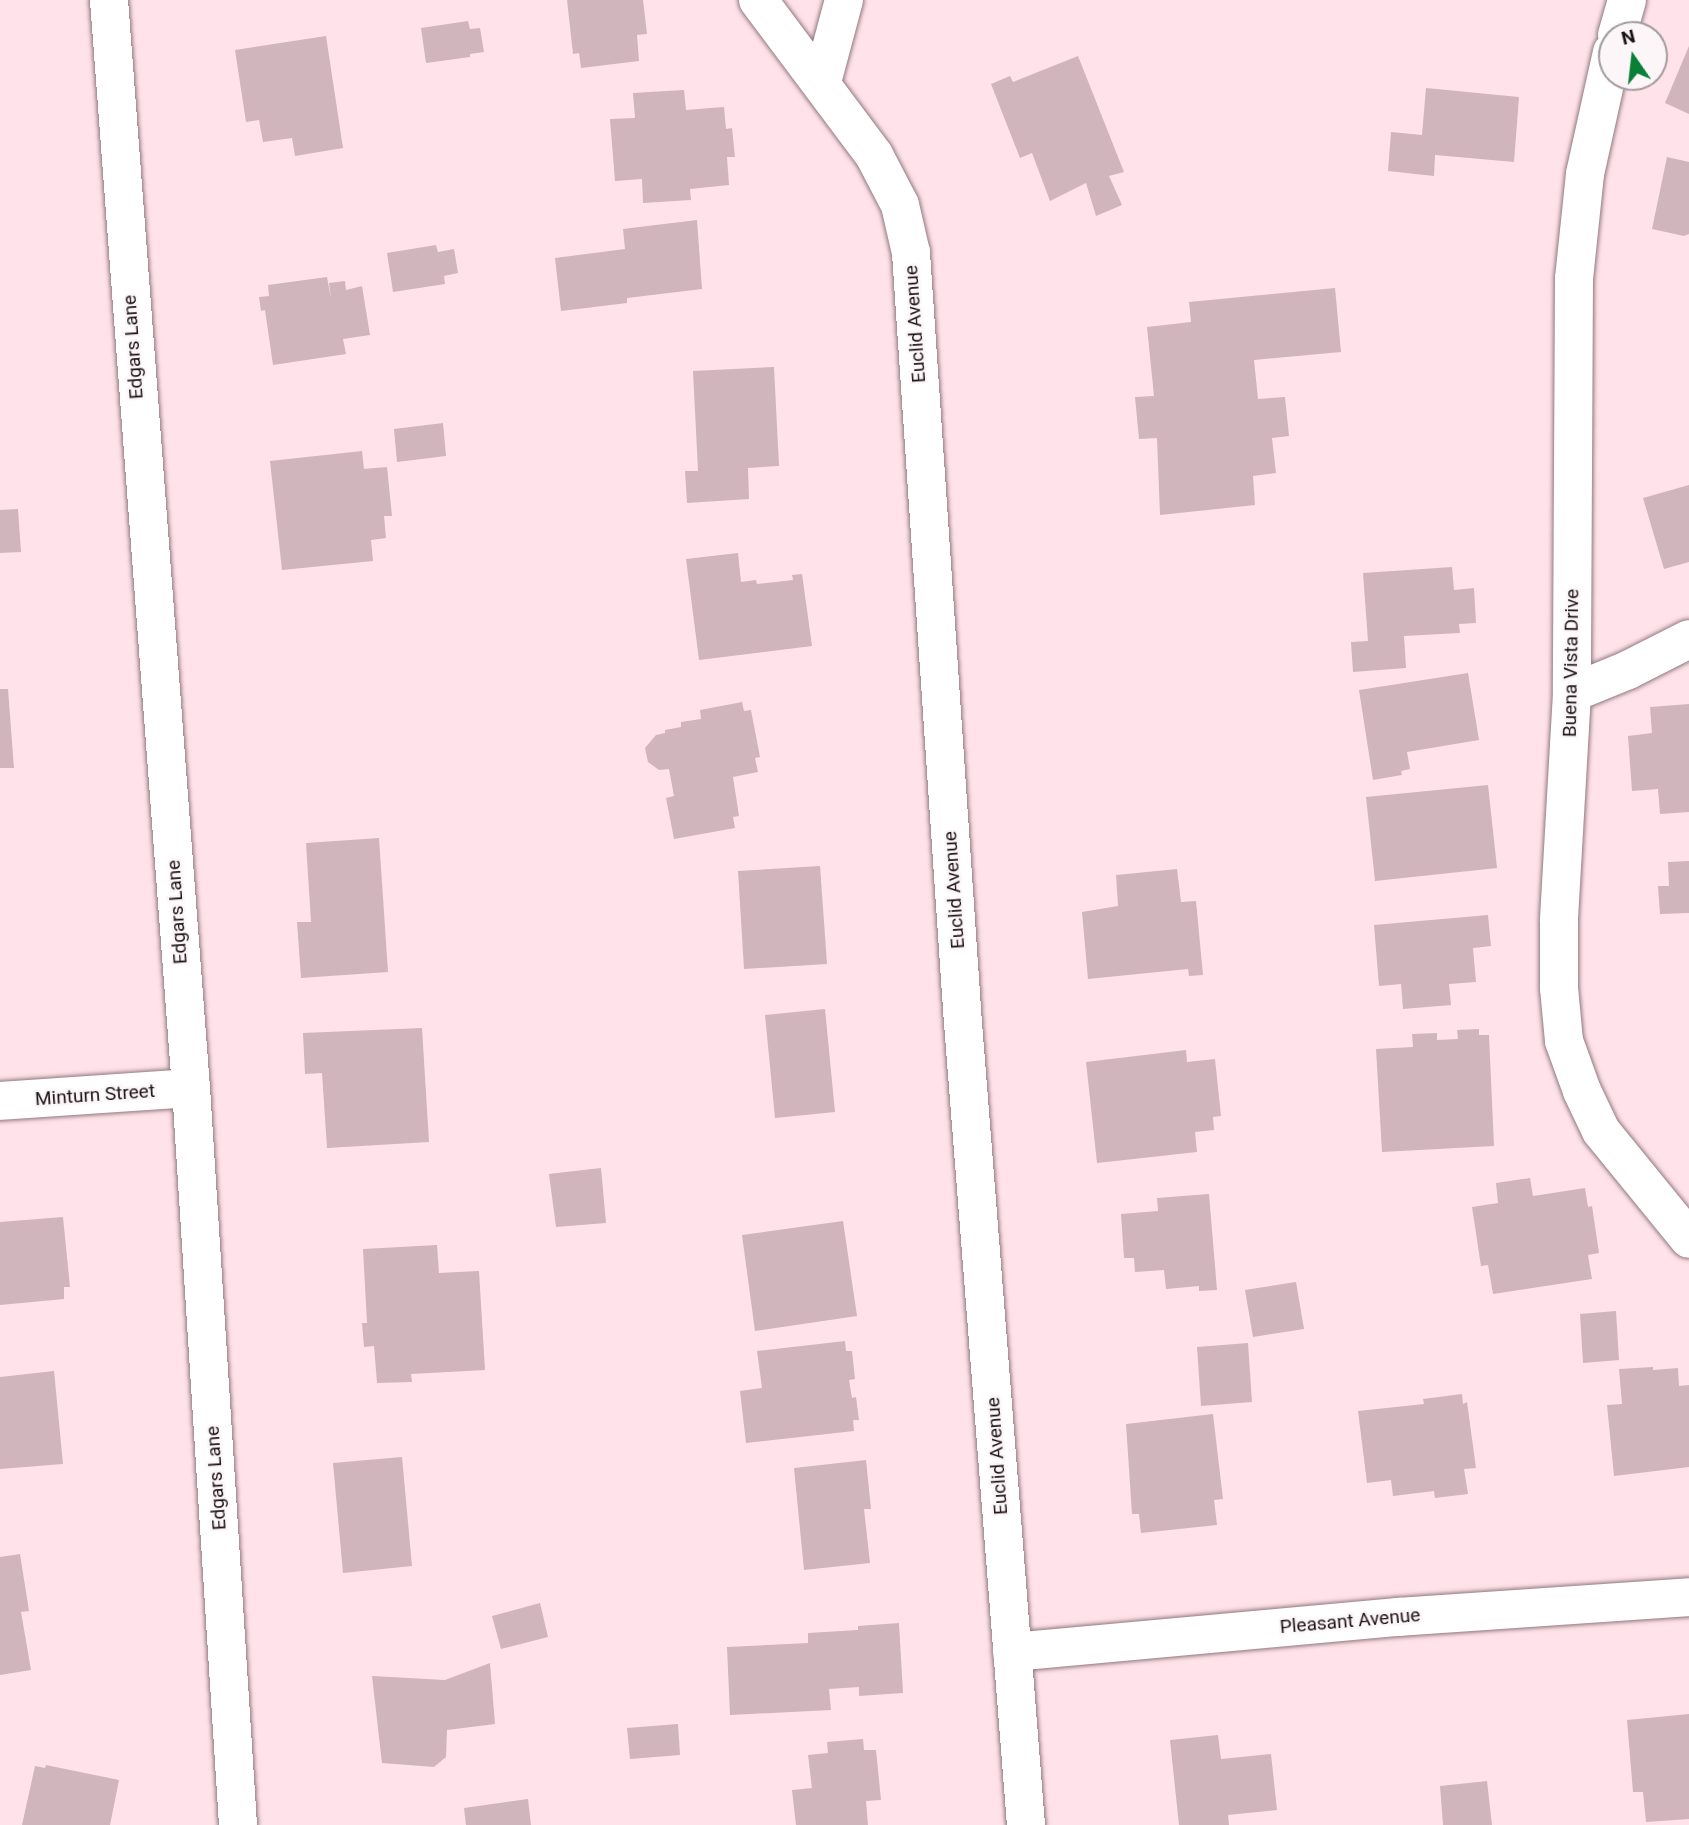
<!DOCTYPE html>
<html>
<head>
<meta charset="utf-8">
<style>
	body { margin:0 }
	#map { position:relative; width:1689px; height:1825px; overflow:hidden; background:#ffe2ea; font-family:Roboto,sans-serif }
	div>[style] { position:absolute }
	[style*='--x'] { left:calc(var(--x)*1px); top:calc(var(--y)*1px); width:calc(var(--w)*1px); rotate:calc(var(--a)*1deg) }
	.building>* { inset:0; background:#d0b5bc }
	.roads { filter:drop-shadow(0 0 2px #91787f) drop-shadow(0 0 2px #91787f) }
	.street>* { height:38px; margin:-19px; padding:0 19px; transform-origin:19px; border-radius:19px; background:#fff }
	span { translate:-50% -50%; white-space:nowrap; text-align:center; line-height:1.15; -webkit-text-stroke:5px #fcf6f8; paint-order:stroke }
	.street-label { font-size:19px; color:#1b1215 }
	.north { position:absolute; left:1598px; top:21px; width:70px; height:70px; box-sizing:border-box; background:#fcf6f8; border:2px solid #a29b9d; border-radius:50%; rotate:346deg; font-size:19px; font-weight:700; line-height:28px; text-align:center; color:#1b1215 }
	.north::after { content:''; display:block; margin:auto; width:24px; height:32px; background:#097f37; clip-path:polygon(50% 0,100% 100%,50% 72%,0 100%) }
</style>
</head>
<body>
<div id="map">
	<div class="building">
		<div style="clip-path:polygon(567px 0,643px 0,647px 34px,637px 35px,639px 61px,581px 68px,579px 53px,573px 54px)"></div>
		<div style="clip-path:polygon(468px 21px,470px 29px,480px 28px,484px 52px,470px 54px,470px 57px,426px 63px,421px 28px)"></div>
		<div style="clip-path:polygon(326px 36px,343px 148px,295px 156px,292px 138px,263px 142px,259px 120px,246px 122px,235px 50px)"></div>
		<div style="clip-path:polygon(1689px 46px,1689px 114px,1665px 103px)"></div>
		<div style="clip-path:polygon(1078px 56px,1124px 172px,1109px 176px,1122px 205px,1096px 216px,1086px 183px,1050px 201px,1032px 153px,1020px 158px,991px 84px,1010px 76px,1013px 82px)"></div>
		<div style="clip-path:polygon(1426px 88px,1519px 97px,1514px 162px,1435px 155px,1434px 176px,1388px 171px,1391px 132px,1422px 135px)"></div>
		<div style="clip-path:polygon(684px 90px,686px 110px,724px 107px,726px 129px,732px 128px,735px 157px,727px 157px,729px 185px,690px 189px,691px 200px,643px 203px,642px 179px,615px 181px,610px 119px,635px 118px,633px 93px)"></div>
		<div style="clip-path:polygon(1667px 157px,1689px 162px,1689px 234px,1684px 236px,1652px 229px)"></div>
		<div style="clip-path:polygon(697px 220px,702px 289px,627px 298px,627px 303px,561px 311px,555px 258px,625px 249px,623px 229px)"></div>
		<div style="clip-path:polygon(436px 245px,438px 252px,454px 249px,458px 273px,444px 276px,445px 284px,393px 292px,387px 253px)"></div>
		<div style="clip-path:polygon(327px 277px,331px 299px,329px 283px,345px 281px,346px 290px,362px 286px,370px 335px,343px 339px,346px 354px,273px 365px,265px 310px,261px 311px,259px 297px,269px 296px,268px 285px)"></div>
		<div style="clip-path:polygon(1335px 288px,1341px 352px,1254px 360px,1258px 399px,1285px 397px,1289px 436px,1272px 438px,1276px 473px,1253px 476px,1255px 505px,1160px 515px,1157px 438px,1139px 439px,1135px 397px,1154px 396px,1147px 327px,1191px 322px,1189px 302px)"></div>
		<div style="clip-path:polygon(774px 367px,779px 466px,748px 468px,749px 499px,687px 503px,685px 471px,698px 471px,693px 371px)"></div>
		<div style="clip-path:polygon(443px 423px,446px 456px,397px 462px,394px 429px)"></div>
		<div style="clip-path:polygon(362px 451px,364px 469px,387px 467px,392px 516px,384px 516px,386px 538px,371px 540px,373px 561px,282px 570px,270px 461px)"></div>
		<div style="clip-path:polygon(1689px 485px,1689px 562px,1664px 569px,1643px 498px)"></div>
		<div style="clip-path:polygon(18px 509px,21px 552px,0 553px,0 510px)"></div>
		<div style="clip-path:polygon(738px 553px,741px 582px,756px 580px,757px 584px,793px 580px,792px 575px,802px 574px,812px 646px,699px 660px,686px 559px)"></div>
		<div style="clip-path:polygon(1452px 567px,1454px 590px,1474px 588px,1476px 623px,1459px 624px,1460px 633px,1404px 636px,1406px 668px,1353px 672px,1351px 642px,1368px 641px,1363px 573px)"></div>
		<div style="clip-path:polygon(1468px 673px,1479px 740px,1407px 752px,1410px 769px,1401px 771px,1402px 775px,1373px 780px,1359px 690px)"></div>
		<div style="clip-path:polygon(0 689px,8px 689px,14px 768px,0 768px)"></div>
		<div style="clip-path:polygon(742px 702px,744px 711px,751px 710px,760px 757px,755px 758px,758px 772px,733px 777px,739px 816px,733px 817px,735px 828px,674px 839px,666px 798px,674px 796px,669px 769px,659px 770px,648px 762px,645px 748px,656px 735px,665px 733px,665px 730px,681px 727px,681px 722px,701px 719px,700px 710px)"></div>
		<div style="clip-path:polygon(1689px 704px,1689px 812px,1660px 814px,1658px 789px,1632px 791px,1628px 736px,1652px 733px,1650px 707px)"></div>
		<div style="clip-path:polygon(1488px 785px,1497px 868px,1375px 881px,1366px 797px)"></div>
		<div style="clip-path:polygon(379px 838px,388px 972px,301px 978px,297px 922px,311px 922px,306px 843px)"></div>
		<div style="clip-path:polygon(1689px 861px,1689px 913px,1660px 914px,1658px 886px,1669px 886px,1668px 862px)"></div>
		<div style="clip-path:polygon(820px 866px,827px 964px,744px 969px,738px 871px)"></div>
		<div style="clip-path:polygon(1177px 869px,1181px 902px,1196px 901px,1203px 975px,1189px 976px,1188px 969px,1088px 979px,1082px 912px,1118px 906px,1116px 875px)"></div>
		<div style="clip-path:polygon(1488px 915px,1491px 946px,1473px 948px,1476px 982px,1449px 984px,1451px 1005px,1403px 1009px,1401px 984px,1379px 986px,1374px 925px)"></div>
		<div style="clip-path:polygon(825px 1009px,835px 1112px,775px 1118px,765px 1015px)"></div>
		<div style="clip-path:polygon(422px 1028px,429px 1142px,327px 1148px,322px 1073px,305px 1074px,303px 1033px)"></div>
		<div style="clip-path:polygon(1479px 1029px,1479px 1035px,1489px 1035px,1494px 1146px,1382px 1152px,1376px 1049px,1413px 1047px,1412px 1034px,1437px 1033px,1437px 1040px,1458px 1039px,1457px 1030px)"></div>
		<div style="clip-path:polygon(1186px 1050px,1187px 1062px,1215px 1059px,1221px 1116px,1213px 1117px,1214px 1130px,1195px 1132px,1197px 1152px,1097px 1163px,1086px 1062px)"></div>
		<div style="clip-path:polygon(601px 1168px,606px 1223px,556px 1227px,549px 1174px)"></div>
		<div style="clip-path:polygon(1530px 1178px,1533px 1196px,1585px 1188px,1588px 1207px,1592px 1206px,1599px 1253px,1588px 1255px,1592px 1279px,1493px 1294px,1488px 1265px,1481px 1266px,1472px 1207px,1498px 1203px,1496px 1183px)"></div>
		<div style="clip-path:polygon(1209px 1194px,1217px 1290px,1199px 1291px,1199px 1286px,1166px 1289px,1164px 1270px,1135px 1272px,1134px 1258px,1124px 1258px,1121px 1214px,1158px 1211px,1157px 1198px)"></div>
		<div style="clip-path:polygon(63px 1217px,70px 1287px,64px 1287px,64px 1299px,0 1305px,0 1222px)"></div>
		<div style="clip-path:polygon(843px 1221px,857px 1316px,755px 1331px,742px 1235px)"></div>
		<div style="clip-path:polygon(437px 1245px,439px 1273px,479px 1271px,485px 1370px,411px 1374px,412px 1382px,377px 1383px,374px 1346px,364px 1347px,362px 1323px,367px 1323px,363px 1249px)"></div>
		<div style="clip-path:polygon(1296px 1282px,1304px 1329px,1253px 1337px,1245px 1290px)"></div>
		<div style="clip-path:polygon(1616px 1311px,1619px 1360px,1583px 1363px,1580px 1314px)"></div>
		<div style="clip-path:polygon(845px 1341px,846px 1351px,852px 1351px,855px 1379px,849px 1380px,852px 1398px,856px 1397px,859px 1420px,853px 1420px,854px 1431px,746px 1443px,740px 1391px,762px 1388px,757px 1351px)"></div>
		<div style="clip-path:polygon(1248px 1343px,1252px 1402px,1201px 1406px,1197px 1347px)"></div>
		<div style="clip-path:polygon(1653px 1367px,1653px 1370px,1678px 1368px,1679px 1386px,1689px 1385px,1689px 1467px,1614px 1476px,1607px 1405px,1622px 1404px,1619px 1369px)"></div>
		<div style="clip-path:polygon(54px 1371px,63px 1464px,0 1469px,0 1377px)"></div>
		<div style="clip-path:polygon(1462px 1394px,1463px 1404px,1467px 1402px,1476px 1468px,1464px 1469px,1468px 1494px,1435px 1498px,1434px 1491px,1393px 1496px,1391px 1480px,1367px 1483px,1358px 1411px,1424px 1404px,1423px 1399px)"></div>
		<div style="clip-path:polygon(1213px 1414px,1223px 1499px,1214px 1500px,1217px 1525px,1141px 1533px,1139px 1514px,1132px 1514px,1126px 1424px)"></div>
		<div style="clip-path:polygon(402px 1457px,412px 1566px,343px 1573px,333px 1463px)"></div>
		<div style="clip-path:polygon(866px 1460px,871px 1509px,864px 1509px,870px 1563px,804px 1570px,794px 1468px)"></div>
		<div style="clip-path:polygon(20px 1554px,29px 1611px,21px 1612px,31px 1670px,0 1675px,0 1557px)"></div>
		<div style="clip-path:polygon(540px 1603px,548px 1637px,501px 1649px,492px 1616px)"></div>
		<div style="clip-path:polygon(899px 1623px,903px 1693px,859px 1696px,859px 1687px,829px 1689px,831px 1710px,730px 1715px,727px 1647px,808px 1643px,808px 1633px,858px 1630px,858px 1626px)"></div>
		<div style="clip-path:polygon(490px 1663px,495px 1724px,447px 1730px,446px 1757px,434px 1767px,382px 1763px,372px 1676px,445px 1680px)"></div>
		<div style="clip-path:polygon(1689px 1714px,1689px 1819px,1646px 1822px,1643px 1792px,1633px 1792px,1627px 1720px)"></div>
		<div style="clip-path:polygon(678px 1724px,680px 1755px,630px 1759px,627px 1728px)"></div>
		<div style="clip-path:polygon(1218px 1735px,1221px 1759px,1271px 1754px,1277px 1810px,1228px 1815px,1229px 1825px,1179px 1825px,1170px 1740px)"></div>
		<div style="clip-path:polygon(863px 1739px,864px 1750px,876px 1750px,881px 1800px,866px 1801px,868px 1825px,796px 1825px,792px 1790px,812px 1788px,808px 1755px,828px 1753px,827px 1742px)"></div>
		<div style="clip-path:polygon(46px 1765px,119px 1780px,110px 1825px,22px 1825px,35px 1766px,45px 1768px)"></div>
		<div style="clip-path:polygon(1487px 1781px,1492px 1825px,1443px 1825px,1440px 1786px)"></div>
		<div style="clip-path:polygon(528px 1799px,531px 1825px,466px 1825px,464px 1808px)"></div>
	</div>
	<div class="roads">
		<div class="street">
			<div style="--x:109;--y:0;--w:1091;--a:85.69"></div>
			<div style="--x:191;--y:1088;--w:738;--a:86.35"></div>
			<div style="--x:758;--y:0;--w:194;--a:53.2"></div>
			<div style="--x:874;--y:155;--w:56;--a:62.5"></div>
			<div style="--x:900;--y:205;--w:49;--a:77.1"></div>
			<div style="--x:911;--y:253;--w:772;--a:86.14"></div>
			<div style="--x:963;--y:1023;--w:804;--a:85.51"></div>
			<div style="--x:1617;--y:35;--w:36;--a:-74"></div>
			<div style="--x:1612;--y:52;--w:125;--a:102.5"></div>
			<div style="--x:1585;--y:174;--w:105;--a:96"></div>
			<div style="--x:1574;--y:278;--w:415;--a:90.3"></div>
			<div style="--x:1572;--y:693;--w:228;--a:93.3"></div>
			<div style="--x:1559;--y:921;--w:67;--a:90"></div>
			<div style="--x:1559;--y:988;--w:53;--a:84.6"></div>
			<div style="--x:1564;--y:1041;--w:53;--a:70.2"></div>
			<div style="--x:1582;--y:1091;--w:44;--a:64.6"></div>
			<div style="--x:1601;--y:1131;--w:139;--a:50.8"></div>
			<div style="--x:822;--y:82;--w:85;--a:-75"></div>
			<div style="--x:1572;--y:693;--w:61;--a:-22.3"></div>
			<div style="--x:1628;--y:670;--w:68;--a:-26.9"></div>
			<div style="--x:0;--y:1101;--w:191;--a:-3.9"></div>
			<div style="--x:1012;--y:1652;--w:388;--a:-5.2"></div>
			<div style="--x:1398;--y:1617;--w:292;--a:-3.9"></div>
		</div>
	</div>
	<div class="street-label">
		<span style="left:915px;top:324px;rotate:-94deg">Euclid Avenue</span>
		<span style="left:133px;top:347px;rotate:-94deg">Edgars Lane</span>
		<span style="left:1571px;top:663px;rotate:-89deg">Buena Vista Drive</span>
		<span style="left:954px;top:890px;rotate:-94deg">Euclid Avenue</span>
		<span style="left:177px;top:912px;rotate:-94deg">Edgars Lane</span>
		<span style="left:95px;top:1095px;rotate:-4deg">Minturn Street</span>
		<span style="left:997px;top:1456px;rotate:-94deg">Euclid Avenue</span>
		<span style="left:216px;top:1478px;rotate:-94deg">Edgars Lane</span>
		<span style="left:1350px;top:1621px;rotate:-5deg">Pleasant Avenue</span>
	</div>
	<div class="north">N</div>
</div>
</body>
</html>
